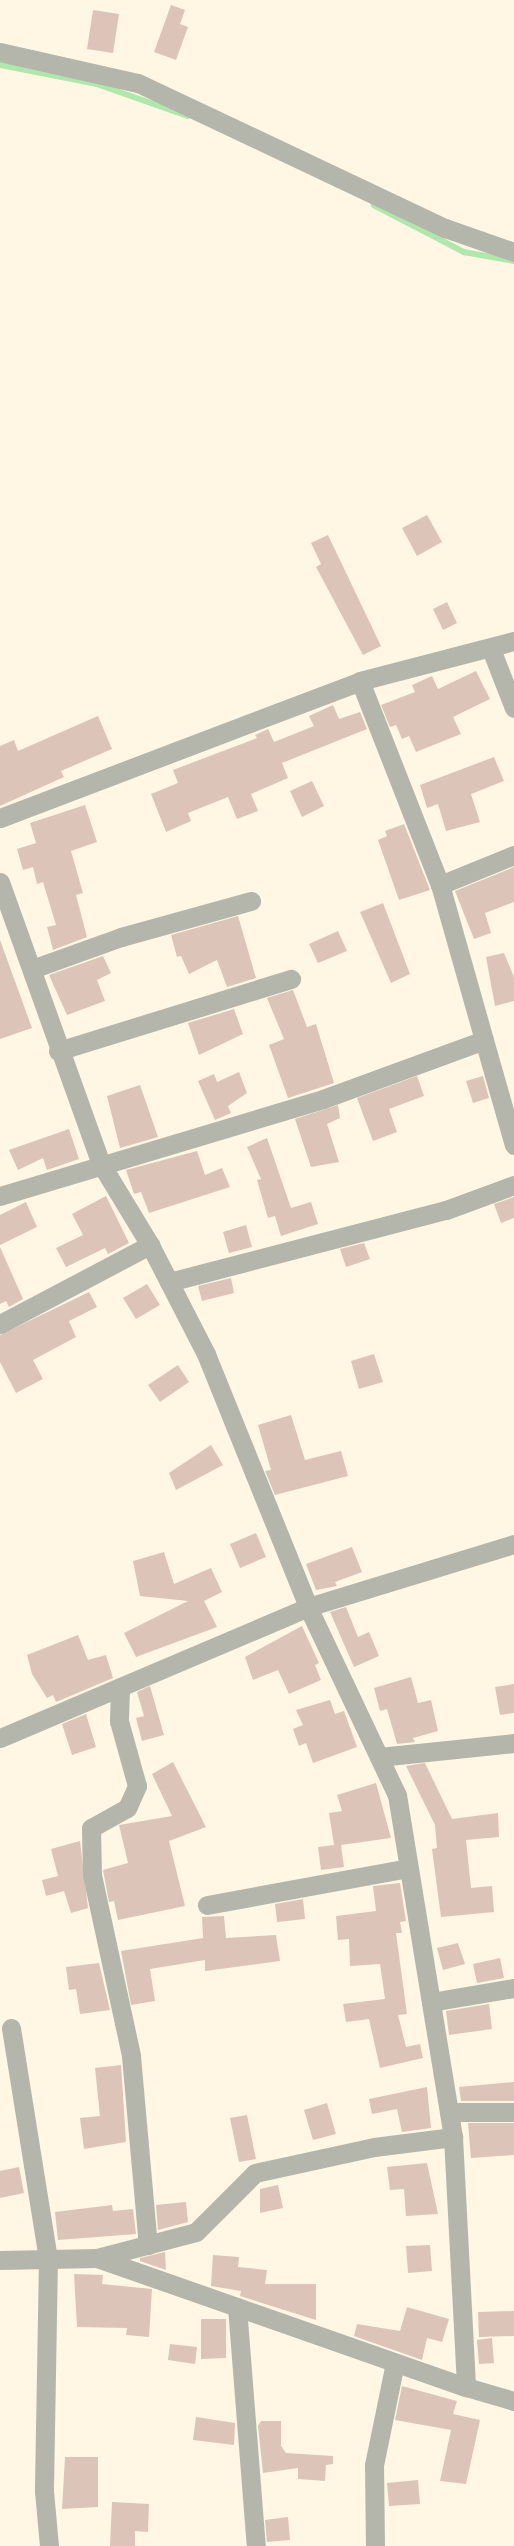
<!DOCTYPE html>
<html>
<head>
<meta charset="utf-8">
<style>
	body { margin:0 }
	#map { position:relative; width:514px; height:2546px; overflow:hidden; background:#fff6e4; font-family:Poppins,sans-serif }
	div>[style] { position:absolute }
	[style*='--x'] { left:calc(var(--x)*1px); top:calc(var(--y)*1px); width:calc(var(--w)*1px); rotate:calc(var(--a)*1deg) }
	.stream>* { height:5.5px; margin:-2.75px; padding:0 2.75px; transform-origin:2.75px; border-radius:2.75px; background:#b0e7ad }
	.building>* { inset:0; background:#dcc5b8 }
	.minor>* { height:19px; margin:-9.5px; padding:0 9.5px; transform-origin:9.5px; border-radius:9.5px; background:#b4b6ac }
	span { translate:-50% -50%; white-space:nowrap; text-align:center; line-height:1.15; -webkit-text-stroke:4px #fff; paint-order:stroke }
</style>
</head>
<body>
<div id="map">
	<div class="stream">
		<div style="--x:0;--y:65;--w:99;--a:11.1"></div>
		<div style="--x:97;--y:84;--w:96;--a:19.4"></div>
		<div style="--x:374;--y:205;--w:102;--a:27.6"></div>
		<div style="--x:464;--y:252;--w:51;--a:10.2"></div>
	</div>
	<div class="building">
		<div style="clip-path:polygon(171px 5px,185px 10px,180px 24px,188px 27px,176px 60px,154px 52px)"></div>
		<div style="clip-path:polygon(93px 10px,119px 14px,113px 53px,87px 49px)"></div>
		<div style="clip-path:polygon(427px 515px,442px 542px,417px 556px,402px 528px)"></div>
		<div style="clip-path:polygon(328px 535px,381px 646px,363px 655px,316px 567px,321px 564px,311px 543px)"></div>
		<div style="clip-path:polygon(447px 602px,457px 623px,443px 630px,433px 609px)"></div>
		<div style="clip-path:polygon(476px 671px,490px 699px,453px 717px,461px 734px,416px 752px,409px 736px,402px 739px,396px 725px,390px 727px,381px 705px,415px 692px,412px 685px,432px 676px,438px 689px)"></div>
		<div style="clip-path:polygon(333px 705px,339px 719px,360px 712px,367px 729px,282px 763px,288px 778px,251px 794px,258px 811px,237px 819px,228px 797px,188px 813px,191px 821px,166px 832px,151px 794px,178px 783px,173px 770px,257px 738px,255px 735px,268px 729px,274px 742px,314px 726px,309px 716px)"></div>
		<div style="clip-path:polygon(98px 716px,112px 749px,61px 771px,64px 777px,0 806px,0 746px,14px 740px,18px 751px)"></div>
		<div style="clip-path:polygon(494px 757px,504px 781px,471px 794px,480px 822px,446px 831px,438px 804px,427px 808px,420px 785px)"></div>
		<div style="clip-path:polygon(312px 781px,324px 806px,302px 817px,290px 791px)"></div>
		<div style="clip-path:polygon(85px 805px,97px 842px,71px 851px,83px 893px,76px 895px,87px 937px,53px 950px,47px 927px,56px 925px,43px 882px,37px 884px,33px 867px,23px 870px,17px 849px,36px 843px,30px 823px)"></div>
		<div style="clip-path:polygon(404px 824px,430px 890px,399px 900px,378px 840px,387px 836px,385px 831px)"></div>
		<div style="clip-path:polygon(514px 867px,514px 902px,485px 913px,491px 933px,474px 939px,455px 891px)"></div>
		<div style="clip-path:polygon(383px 903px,410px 974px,391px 983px,360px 912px)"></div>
		<div style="clip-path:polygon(238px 916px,256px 978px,227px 987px,217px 960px,189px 974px,181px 956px,177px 957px,171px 935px)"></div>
		<div style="clip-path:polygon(338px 931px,347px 951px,318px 963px,309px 944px)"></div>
		<div style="clip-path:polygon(0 940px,32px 1028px,0 1039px)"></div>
		<div style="clip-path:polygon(504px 953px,514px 977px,514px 1001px,495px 1006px,486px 957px)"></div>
		<div style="clip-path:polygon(103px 956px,111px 973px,97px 980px,105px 1001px,67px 1015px,49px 975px)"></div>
		<div style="clip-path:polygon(293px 990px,307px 1027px,316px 1024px,334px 1083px,288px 1098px,269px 1045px,284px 1039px,267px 998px)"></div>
		<div style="clip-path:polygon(234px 1009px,243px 1034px,199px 1055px,188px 1023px)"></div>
		<div style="clip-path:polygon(239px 1072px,247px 1093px,228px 1106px,231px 1113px,215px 1120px,198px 1081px,214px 1074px,217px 1082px)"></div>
		<div style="clip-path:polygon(417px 1076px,424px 1096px,389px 1109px,397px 1132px,373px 1141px,357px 1098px)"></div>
		<div style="clip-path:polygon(483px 1076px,489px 1098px,473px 1103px,466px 1081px)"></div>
		<div style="clip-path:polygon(140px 1085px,158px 1137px,120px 1148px,107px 1096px)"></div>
		<div style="clip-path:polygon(338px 1105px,340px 1118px,327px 1124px,339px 1162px,311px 1167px,295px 1119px)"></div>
		<div style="clip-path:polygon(69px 1129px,79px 1159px,47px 1170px,43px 1158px,18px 1170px,9px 1150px)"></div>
		<div style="clip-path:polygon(267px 1138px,291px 1208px,311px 1202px,318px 1224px,281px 1236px,275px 1216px,268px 1218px,257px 1180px,261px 1179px,247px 1147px)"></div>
		<div style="clip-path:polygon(197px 1151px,205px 1175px,222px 1168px,230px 1187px,149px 1213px,141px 1192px,134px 1194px,126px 1170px)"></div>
		<div style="clip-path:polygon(106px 1196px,129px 1243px,108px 1254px,105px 1248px,66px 1267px,56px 1248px,83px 1235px,72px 1214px)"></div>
		<div style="clip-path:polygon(514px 1197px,514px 1218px,501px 1223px,494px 1204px)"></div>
		<div style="clip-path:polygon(26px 1202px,37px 1227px,0 1245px,0 1215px)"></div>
		<div style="clip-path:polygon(246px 1225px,252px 1247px,229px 1253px,223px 1232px)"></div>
		<div style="clip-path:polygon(364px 1243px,370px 1259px,346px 1267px,340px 1249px)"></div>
		<div style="clip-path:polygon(0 1247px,23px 1299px,9px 1307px,6px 1301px,0 1304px)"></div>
		<div style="clip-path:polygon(231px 1278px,234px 1293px,202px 1301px,198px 1286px)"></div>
		<div style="clip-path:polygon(147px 1284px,160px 1305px,136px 1319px,123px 1298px)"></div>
		<div style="clip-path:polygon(89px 1292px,97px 1307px,69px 1321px,76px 1337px,33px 1360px,43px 1379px,16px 1393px,0 1362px,0 1335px)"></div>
		<div style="clip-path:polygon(374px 1354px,383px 1382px,359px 1389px,351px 1361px)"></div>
		<div style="clip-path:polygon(178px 1365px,189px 1382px,160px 1402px,148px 1385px)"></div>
		<div style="clip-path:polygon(291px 1415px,305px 1460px,341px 1451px,348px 1476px,275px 1495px,265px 1471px,271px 1470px,258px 1425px)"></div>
		<div style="clip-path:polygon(211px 1445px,223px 1465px,176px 1490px,169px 1473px)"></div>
		<div style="clip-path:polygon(256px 1533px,266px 1557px,240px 1568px,230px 1544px)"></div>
		<div style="clip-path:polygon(352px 1547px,362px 1572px,335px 1582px,337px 1586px,316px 1590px,306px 1564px)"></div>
		<div style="clip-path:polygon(164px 1552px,174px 1584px,211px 1568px,222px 1592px,204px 1601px,217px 1627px,136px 1657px,124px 1633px,188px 1601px,140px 1596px,133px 1561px)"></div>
		<div style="clip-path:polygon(346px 1607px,358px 1637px,369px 1632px,379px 1656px,354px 1667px,330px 1612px)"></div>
		<div style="clip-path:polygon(302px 1626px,319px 1663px,315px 1665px,321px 1680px,289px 1694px,278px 1670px,253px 1680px,245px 1657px)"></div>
		<div style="clip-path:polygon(78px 1635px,88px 1660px,106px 1655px,113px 1678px,56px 1702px,53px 1695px,47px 1698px,32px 1674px,27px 1655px)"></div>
		<div style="clip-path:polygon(411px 1677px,418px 1703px,431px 1700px,438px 1731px,413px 1738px,415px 1742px,397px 1744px,387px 1709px,380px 1711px,374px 1688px)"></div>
		<div style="clip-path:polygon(514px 1684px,514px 1713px,500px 1715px,495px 1687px)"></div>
		<div style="clip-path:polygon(150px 1686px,164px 1735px,142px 1741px,136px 1718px,144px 1716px,137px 1692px)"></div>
		<div style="clip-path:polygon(330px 1700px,335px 1714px,344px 1711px,357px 1747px,313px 1763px,306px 1743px,299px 1746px,293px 1729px,303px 1725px,296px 1710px)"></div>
		<div style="clip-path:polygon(86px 1714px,96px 1747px,72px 1755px,62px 1724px)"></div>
		<div style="clip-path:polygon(173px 1762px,206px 1827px,169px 1841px,185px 1906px,118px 1920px,114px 1901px,109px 1902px,103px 1870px,128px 1863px,119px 1825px,172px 1816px,152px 1774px)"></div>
		<div style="clip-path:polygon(425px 1763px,452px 1819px,498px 1813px,499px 1837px,466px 1840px,471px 1888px,492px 1886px,494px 1912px,441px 1917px,432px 1849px,437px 1848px,435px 1825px,406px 1766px)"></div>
		<div style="clip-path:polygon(376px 1783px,391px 1838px,341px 1845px,344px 1867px,321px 1870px,318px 1847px,334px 1845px,329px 1813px,342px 1811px,337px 1795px)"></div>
		<div style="clip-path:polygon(80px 1841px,88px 1908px,71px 1913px,64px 1891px,46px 1896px,42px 1880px,58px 1876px,51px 1849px)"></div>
		<div style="clip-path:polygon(400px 1883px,406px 1921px,400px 1922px,402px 1933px,396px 1933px,407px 2014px,398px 2015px,406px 2047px,420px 2044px,423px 2058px,380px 2068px,369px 2019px,346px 2022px,343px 2004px,385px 1999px,380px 1964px,350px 1966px,349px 1939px,338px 1940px,336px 1916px,376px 1911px,373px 1886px)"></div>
		<div style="clip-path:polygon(303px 1899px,305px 1919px,277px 1922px,275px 1904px)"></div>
		<div style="clip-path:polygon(224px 1916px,226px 1938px,276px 1935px,280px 1961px,205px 1971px,205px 1960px,150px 1969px,155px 2001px,131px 2005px,121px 1951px,203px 1938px,202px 1917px)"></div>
		<div style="clip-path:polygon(458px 1943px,465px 1964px,443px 1970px,437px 1948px)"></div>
		<div style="clip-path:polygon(500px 1958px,504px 1978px,477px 1983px,473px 1964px)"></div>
		<div style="clip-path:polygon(99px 1963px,110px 2010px,80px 2014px,76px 1989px,69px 1990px,66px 1967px)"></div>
		<div style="clip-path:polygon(489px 2004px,492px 2029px,449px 2035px,446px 2011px)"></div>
		<div style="clip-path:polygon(121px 2065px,126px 2142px,84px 2149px,80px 2118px,100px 2116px,95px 2068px)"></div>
		<div style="clip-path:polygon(514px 2082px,514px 2101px,461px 2101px,459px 2087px)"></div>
		<div style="clip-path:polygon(427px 2087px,431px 2128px,402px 2132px,397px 2109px,372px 2114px,369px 2099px)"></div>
		<div style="clip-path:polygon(327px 2103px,336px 2134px,313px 2140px,304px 2110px)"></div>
		<div style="clip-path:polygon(247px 2115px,256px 2159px,239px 2162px,230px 2118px)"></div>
		<div style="clip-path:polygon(468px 2123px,514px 2123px,514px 2155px,471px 2158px)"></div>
		<div style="clip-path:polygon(427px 2163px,438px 2214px,406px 2216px,404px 2189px,390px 2190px,387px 2167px)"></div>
		<div style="clip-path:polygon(19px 2167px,24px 2193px,0 2198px,0 2171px)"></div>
		<div style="clip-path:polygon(278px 2185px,283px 2208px,260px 2213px,260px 2189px)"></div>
		<div style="clip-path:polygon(186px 2202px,188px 2222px,158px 2230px,156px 2205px)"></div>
		<div style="clip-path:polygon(112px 2205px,113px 2211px,133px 2209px,136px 2234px,58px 2240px,55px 2212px)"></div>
		<div style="clip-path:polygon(430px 2245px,432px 2271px,408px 2273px,406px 2246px)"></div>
		<div style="clip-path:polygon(165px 2252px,166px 2270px,140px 2261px,140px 2258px)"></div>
		<div style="clip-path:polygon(213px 2255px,239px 2257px,238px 2267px,267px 2270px,265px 2284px,316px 2284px,316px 2320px,240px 2296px,241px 2291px,211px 2286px)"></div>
		<div style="clip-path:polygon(74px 2274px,103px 2275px,102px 2284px,152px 2289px,149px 2337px,126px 2335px,127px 2328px,77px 2327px)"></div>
		<div style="clip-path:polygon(407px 2307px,449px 2319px,442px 2342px,427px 2338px,422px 2360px,354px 2336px,357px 2324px,400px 2331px)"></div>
		<div style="clip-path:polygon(514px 2311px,514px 2336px,479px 2337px,478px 2312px)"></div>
		<div style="clip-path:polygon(201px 2319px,226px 2319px,226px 2358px,201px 2359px)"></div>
		<div style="clip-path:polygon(492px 2338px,494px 2363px,479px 2364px,477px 2340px)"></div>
		<div style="clip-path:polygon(170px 2344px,197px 2347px,195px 2364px,168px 2360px)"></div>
		<div style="clip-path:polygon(402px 2386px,457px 2401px,453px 2414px,480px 2420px,466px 2484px,440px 2481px,451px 2430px,395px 2420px)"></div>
		<div style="clip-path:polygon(196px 2417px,235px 2423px,234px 2445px,193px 2440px)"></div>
		<div style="clip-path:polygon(261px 2421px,281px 2421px,281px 2446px,286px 2453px,333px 2456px,333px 2464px,326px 2465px,325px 2481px,298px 2479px,298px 2468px,263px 2473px,258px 2426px)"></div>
		<div style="clip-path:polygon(65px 2457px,98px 2457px,98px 2507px,62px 2509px)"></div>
		<div style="clip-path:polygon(418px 2480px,420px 2504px,389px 2506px,387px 2483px)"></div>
		<div style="clip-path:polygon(112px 2502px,149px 2504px,148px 2532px,135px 2531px,135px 2546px,110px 2546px)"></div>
		<div style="clip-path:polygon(288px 2517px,290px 2540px,267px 2542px,265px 2520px)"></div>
	</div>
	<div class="minor">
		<div style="--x:0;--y:52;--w:141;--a:12.7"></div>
		<div style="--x:138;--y:83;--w:340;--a:25.3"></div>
		<div style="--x:445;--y:228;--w:73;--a:19.2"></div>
		<div style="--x:491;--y:649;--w:63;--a:68.7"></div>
		<div style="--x:0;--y:818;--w:385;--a:-20.8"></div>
		<div style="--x:360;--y:681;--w:159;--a:-14.6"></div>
		<div style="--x:0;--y:882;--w:300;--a:70.3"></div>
		<div style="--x:101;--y:1164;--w:95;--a:58.8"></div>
		<div style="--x:150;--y:1245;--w:123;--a:62.8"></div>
		<div style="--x:206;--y:1354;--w:273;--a:68"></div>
		<div style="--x:308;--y:1607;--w:208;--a:64.7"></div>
		<div style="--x:397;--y:1795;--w:347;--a:80.7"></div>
		<div style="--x:453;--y:2137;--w:250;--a:87"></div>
		<div style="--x:466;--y:2387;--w:50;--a:16.3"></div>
		<div style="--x:440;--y:885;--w:80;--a:-22.1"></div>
		<div style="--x:32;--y:969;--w:95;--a:-19.8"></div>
		<div style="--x:121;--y:937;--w:135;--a:-15.5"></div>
		<div style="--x:484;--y:1040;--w:109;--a:74.1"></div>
		<div style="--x:58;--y:1051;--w:244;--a:-17.2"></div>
		<div style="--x:0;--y:1196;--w:337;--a:-16.7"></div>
		<div style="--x:323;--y:1099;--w:171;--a:-20.1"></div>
		<div style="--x:484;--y:1040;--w:161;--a:-105.8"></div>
		<div style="--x:440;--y:885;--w:219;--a:-111.4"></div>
		<div style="--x:169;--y:1282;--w:286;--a:-14.6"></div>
		<div style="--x:446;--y:1210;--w:72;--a:-20.2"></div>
		<div style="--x:0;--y:1324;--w:170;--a:-27.8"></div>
		<div style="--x:120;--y:1690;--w:31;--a:92"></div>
		<div style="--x:119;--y:1721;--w:67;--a:74.5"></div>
		<div style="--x:137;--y:1786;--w:24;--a:114"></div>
		<div style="--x:127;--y:1808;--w:41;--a:150.9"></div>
		<div style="--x:91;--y:1828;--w:47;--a:88.8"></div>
		<div style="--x:92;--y:1875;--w:185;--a:77.8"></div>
		<div style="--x:131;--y:2056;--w:190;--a:84.9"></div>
		<div style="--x:0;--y:1738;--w:335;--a:-23"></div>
		<div style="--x:308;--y:1607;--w:215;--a:-17"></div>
		<div style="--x:379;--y:1757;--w:136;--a:-5.9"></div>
		<div style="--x:207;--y:1905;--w:205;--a:-10.4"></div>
		<div style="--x:431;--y:2002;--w:84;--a:-9.6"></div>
		<div style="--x:11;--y:2028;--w:233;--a:80.9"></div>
		<div style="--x:48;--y:2258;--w:233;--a:91"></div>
		<div style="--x:44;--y:2491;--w:55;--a:84.8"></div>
		<div style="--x:449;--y:2112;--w:65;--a:0"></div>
		<div style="--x:97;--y:2258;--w:102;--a:-14.7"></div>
		<div style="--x:196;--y:2232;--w:83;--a:-45"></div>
		<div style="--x:255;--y:2173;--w:122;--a:-12.3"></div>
		<div style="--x:374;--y:2147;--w:80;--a:-7.2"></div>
		<div style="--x:0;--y:2260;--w:97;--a:-1.2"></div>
		<div style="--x:97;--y:2258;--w:391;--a:19.3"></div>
		<div style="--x:237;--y:2307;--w:240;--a:85.5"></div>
		<div style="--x:375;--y:2546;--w:81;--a:-90.7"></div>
		<div style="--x:374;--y:2465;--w:104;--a:-78.4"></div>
	</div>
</div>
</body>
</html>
